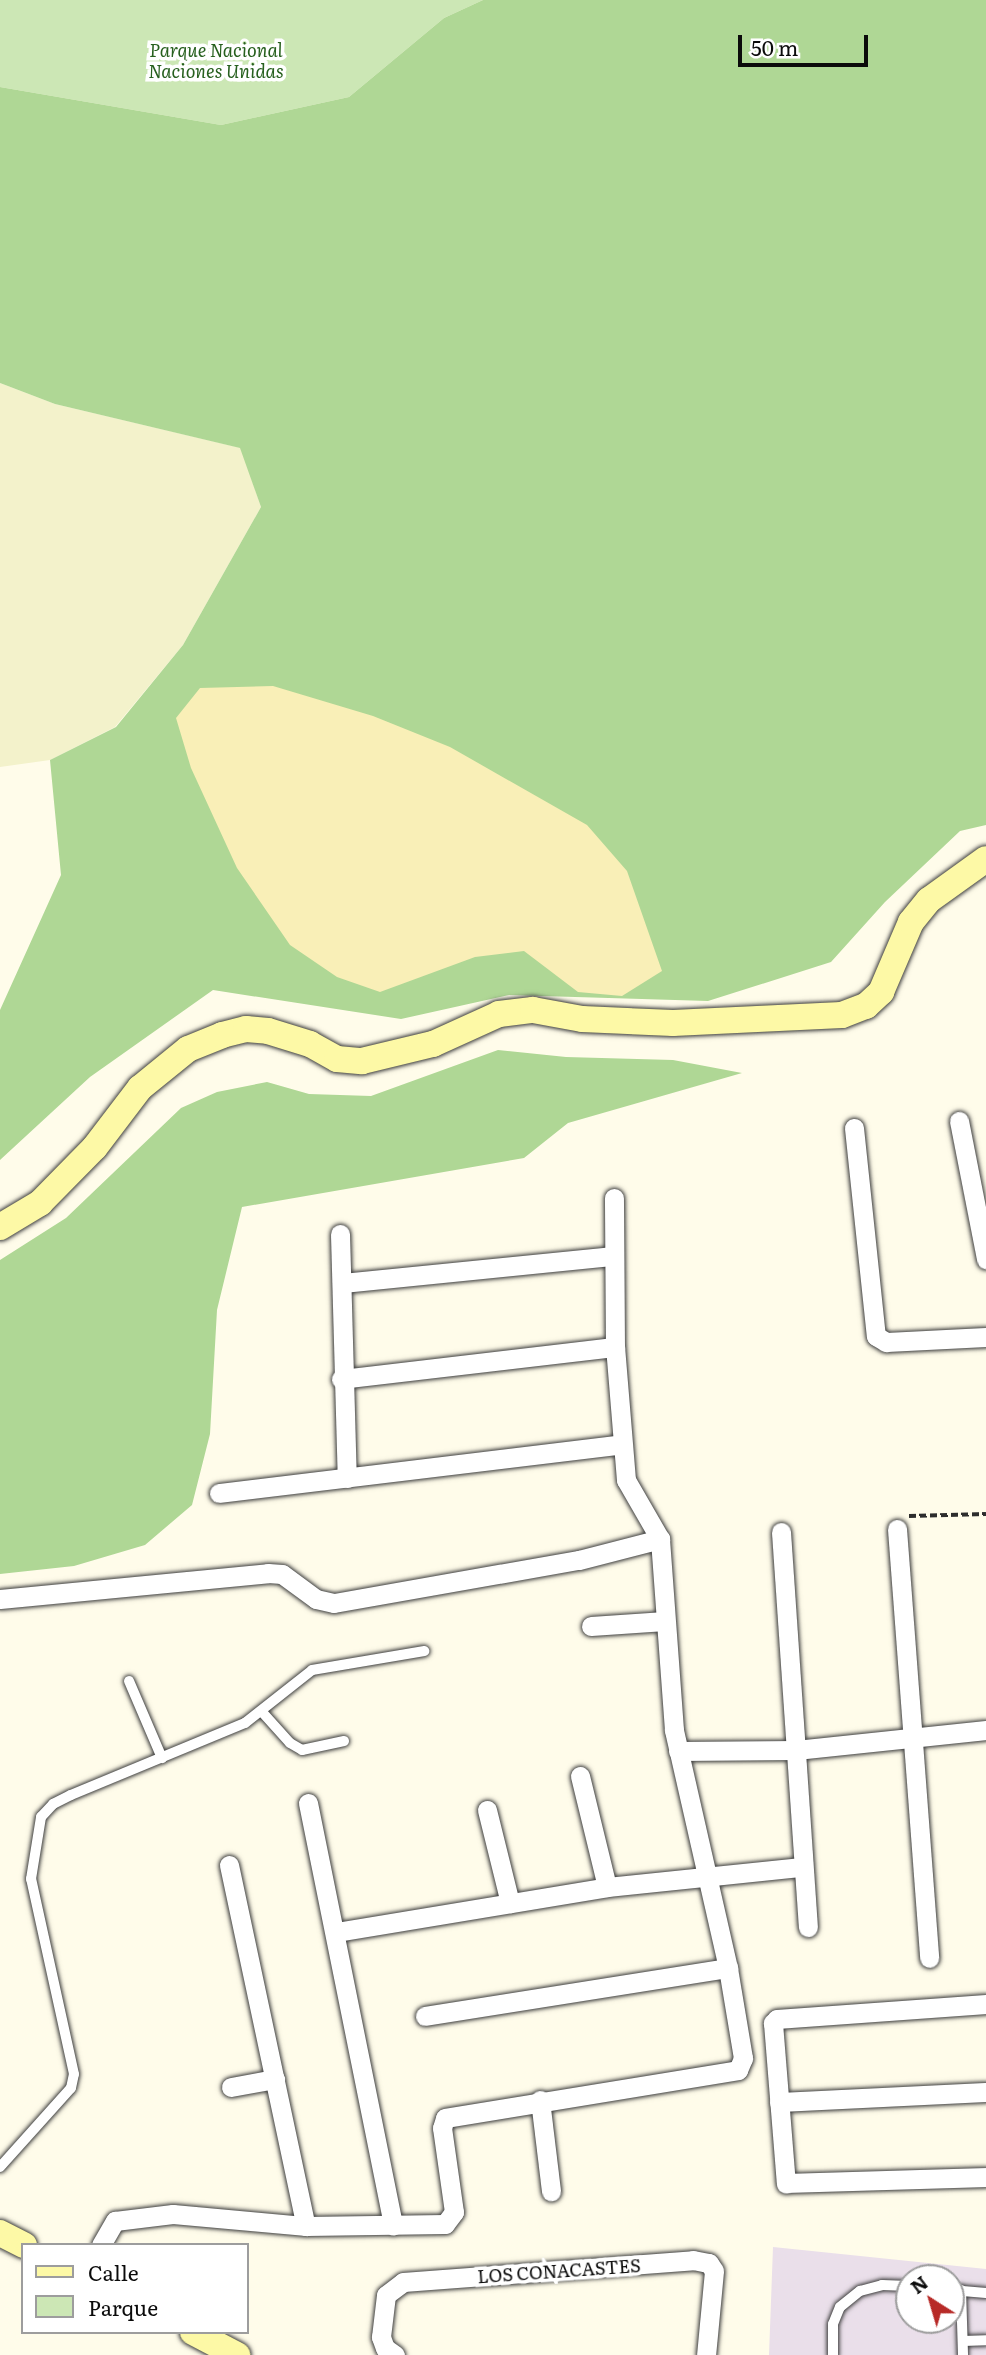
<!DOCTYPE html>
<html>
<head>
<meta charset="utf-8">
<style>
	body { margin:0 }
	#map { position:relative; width:986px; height:2355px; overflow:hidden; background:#fffcea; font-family:Literata,serif }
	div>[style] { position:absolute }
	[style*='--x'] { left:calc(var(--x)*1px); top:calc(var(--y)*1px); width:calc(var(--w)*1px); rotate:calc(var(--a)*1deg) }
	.industrial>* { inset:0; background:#eadfea }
	.farmland>* { inset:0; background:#f3f2cb }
	.green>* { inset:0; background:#cce7b5 }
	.forest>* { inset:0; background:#afd795 }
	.sand>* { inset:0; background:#f9efb7 }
	.path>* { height:3.5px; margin-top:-1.75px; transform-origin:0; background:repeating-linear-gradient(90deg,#2d2d2d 0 7px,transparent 0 10.5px) }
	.roads { filter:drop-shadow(0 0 2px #3e3e3e) drop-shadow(0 0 2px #3e3e3e) }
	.lane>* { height:10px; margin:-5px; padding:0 5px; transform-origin:5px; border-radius:5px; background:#fff }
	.street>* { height:19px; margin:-9.5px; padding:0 9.5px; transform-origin:9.5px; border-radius:9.5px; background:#fff }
	.secondary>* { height:26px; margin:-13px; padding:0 13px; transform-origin:13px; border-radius:13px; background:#fdf9a6 }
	span { translate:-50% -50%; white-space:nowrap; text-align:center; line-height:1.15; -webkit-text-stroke:7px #fff; paint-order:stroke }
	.park-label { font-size:18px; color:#27601e; font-style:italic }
	.street-label { font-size:18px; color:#0b0b0b }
	.legend { position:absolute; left:21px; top:2243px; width:228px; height:91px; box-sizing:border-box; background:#fff; border:2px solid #9d9d9d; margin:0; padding:9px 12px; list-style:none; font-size:21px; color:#0b0b0b }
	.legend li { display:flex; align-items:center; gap:14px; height:35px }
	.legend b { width:35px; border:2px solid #9d9d9d }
	.north { position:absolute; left:895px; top:2264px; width:70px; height:70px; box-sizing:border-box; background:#fff; border:2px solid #9d9d9d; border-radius:50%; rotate:323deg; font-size:19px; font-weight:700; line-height:28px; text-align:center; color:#0b0b0b }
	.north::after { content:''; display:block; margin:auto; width:24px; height:32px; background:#b72a27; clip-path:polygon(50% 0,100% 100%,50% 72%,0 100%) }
	.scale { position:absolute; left:738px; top:35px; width:130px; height:32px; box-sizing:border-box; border:4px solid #0b0b0b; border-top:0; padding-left:9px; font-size:21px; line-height:24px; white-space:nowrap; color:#0b0b0b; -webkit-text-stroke:5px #fff; paint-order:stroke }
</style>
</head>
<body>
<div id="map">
	<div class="industrial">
		<div style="clip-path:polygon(evenodd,773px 2247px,986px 2269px,986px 2355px,769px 2355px,773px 2247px,909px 2278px,951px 2278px,951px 2320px,909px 2320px,909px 2278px)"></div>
	</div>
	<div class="farmland">
		<div style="clip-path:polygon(0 383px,55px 404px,241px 448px,261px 507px,183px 645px,115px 727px,50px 760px,0 767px)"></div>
	</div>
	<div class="green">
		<div style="clip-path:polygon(0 0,483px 0,444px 18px,349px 97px,221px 125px,0 87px)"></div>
	</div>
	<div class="forest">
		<div style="clip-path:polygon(483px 0,986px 0,986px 825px,960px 831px,885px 902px,831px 962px,708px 1001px,509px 995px,401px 1019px,213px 990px,90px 1077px,0 1160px,0 1010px,61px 875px,50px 760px,116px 727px,183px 645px,261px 507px,240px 448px,55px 404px,0 383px,0 87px,221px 125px,349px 97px,444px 18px)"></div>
		<div style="clip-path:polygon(498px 1050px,566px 1057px,673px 1060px,742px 1073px,568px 1123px,524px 1158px,242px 1207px,217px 1310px,210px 1434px,192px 1505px,145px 1545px,74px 1566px,0 1574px,0 1260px,66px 1218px,181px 1108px,217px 1092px,267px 1082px,309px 1094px,371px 1096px)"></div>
	</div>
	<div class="sand">
		<div style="clip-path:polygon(273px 686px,373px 716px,450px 747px,587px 825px,627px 871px,662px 971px,622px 996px,578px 992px,524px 951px,475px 957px,380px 992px,337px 977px,290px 945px,237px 868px,191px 768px,176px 718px,200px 688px)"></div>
	</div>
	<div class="path">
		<div style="--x:909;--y:1516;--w:77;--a:-1.5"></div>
	</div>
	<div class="roads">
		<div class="lane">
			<div style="--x:129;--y:1681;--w:84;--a:66.8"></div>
			<div style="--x:263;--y:1713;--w:40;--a:48"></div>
			<div style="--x:290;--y:1743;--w:14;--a:30"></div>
			<div style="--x:302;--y:1750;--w:43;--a:-12.1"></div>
			<div style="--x:0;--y:2167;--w:106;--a:-48.1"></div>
			<div style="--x:71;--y:2088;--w:14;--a:-78"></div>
			<div style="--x:74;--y:2074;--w:200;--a:-102.4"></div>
			<div style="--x:31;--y:1879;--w:63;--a:-80.8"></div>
			<div style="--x:41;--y:1817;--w:18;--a:-47"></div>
			<div style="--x:53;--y:1804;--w:20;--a:-27"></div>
			<div style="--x:71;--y:1795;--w:188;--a:-22.5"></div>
			<div style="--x:245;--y:1723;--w:85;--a:-38.3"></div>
			<div style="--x:312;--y:1670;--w:114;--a:-9.6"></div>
			<div style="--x:951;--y:2290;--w:35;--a:5"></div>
			<div style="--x:961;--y:2290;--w:65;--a:88.2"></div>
			<div style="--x:963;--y:2341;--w:23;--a:-2"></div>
			<div style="--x:833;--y:2355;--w:31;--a:-90"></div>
			<div style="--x:833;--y:2324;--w:18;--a:-68"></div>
			<div style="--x:840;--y:2307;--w:26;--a:-39"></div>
			<div style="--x:860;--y:2291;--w:23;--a:-15"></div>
			<div style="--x:882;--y:2285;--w:27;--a:2"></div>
		</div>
		<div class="street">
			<div style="--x:959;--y:1121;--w:141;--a:78.9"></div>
			<div style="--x:854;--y:1128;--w:209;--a:84"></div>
			<div style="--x:876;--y:1336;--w:12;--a:31"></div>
			<div style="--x:886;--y:1342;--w:100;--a:-2.9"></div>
			<div style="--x:340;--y:1234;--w:244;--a:88.4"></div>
			<div style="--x:342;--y:1283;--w:271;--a:-5.7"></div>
			<div style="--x:341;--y:1379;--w:276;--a:-6.7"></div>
			<div style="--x:219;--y:1493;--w:405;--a:-6.9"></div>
			<div style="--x:897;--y:1529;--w:430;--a:85.7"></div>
			<div style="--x:781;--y:1532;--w:396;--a:86.1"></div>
			<div style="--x:0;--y:1599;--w:269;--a:-5.5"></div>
			<div style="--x:268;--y:1573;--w:14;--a:4"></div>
			<div style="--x:282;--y:1574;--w:42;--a:36.3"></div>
			<div style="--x:316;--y:1599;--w:18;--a:13"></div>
			<div style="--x:334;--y:1603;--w:249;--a:-10"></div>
			<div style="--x:579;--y:1560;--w:84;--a:-14.5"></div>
			<div style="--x:591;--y:1626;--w:74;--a:-3.9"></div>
			<div style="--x:678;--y:1751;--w:118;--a:-0.5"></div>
			<div style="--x:796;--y:1750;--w:191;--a:-6"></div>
			<div style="--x:580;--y:1776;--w:114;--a:76.3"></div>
			<div style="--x:308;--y:1803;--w:431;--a:78.6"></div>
			<div style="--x:487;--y:1810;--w:96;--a:76.1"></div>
			<div style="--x:229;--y:1865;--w:369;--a:78"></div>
			<div style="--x:336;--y:1932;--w:275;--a:-9.4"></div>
			<div style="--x:607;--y:1887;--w:196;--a:-5.9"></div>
			<div style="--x:986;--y:2004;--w:210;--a:175.9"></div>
			<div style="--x:777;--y:2019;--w:6;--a:135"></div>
			<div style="--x:773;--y:2023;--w:161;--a:85.4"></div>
			<div style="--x:786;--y:2183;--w:200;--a:-1.7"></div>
			<div style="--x:425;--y:2016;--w:307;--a:-9"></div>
			<div style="--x:728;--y:1968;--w:244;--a:-102.8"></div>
			<div style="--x:674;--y:1730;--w:192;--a:-94.2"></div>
			<div style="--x:660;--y:1539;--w:68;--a:-120"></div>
			<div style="--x:626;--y:1480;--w:133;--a:-94.7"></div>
			<div style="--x:615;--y:1347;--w:149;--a:-90.4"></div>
			<div style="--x:231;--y:2087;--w:45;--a:-10.3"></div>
			<div style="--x:540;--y:2100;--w:92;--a:83.1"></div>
			<div style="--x:779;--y:2102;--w:207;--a:-2.8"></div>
			<div style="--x:101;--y:2245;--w:28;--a:-60"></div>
			<div style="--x:115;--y:2221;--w:58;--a:-6.9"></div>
			<div style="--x:173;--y:2214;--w:134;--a:5.2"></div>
			<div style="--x:306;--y:2226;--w:139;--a:-0.8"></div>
			<div style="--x:445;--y:2224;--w:15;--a:-53"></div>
			<div style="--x:454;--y:2212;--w:85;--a:-98.1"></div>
			<div style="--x:442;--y:2128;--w:10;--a:-73"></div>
			<div style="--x:445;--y:2118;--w:297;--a:-9.3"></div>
			<div style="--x:738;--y:2070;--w:13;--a:-67"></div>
			<div style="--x:743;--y:2058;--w:91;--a:-99.5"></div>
			<div style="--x:395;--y:2355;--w:12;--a:-145"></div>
			<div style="--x:385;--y:2348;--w:12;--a:-110"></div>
			<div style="--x:381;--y:2337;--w:42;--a:-83.2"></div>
			<div style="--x:386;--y:2295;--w:21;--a:-37"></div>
			<div style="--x:403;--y:2282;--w:291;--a:-4.3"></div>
			<div style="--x:693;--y:2260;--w:16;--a:11"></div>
			<div style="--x:709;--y:2263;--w:9;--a:58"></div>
			<div style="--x:714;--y:2271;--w:84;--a:95.4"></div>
		</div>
		<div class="secondary">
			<div style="--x:0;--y:1227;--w:47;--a:-31"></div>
			<div style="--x:40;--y:1203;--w:78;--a:-45.5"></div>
			<div style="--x:95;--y:1147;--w:74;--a:-52.7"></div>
			<div style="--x:140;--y:1088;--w:62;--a:-39.1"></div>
			<div style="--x:188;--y:1049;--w:37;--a:-22"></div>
			<div style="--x:222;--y:1035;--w:25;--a:-14"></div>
			<div style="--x:246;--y:1029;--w:22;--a:5"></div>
			<div style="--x:268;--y:1031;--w:44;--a:17.2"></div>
			<div style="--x:310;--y:1044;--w:31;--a:29"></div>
			<div style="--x:337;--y:1059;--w:25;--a:5"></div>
			<div style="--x:362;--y:1061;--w:73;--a:-13.5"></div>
			<div style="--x:433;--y:1044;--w:72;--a:-24.4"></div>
			<div style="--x:499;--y:1014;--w:34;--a:-7"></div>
			<div style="--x:533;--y:1010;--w:50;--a:10.4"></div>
			<div style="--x:582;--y:1019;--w:91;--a:2.5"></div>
			<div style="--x:673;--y:1023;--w:169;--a:-2.7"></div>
			<div style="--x:842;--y:1015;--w:26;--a:-21"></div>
			<div style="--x:866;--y:1006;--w:21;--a:-43"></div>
			<div style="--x:881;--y:992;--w:76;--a:-66.8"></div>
			<div style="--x:911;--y:922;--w:28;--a:-51"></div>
			<div style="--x:929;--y:900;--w:70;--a:-35.7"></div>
			<div style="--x:0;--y:2233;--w:27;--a:27"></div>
			<div style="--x:193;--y:2332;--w:50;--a:27.6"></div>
		</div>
	</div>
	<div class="park-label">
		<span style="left:216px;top:61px">Parque Nacional<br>Naciones Unidas</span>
	</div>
	<div class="street-label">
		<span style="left:559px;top:2271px;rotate:-4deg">LOS CONACASTES</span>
	</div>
	<ul class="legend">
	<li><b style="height:9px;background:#fdf9a6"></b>Calle</li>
	<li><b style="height:19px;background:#cce7b5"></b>Parque</li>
	</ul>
	<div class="north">N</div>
	<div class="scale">50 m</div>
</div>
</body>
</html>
